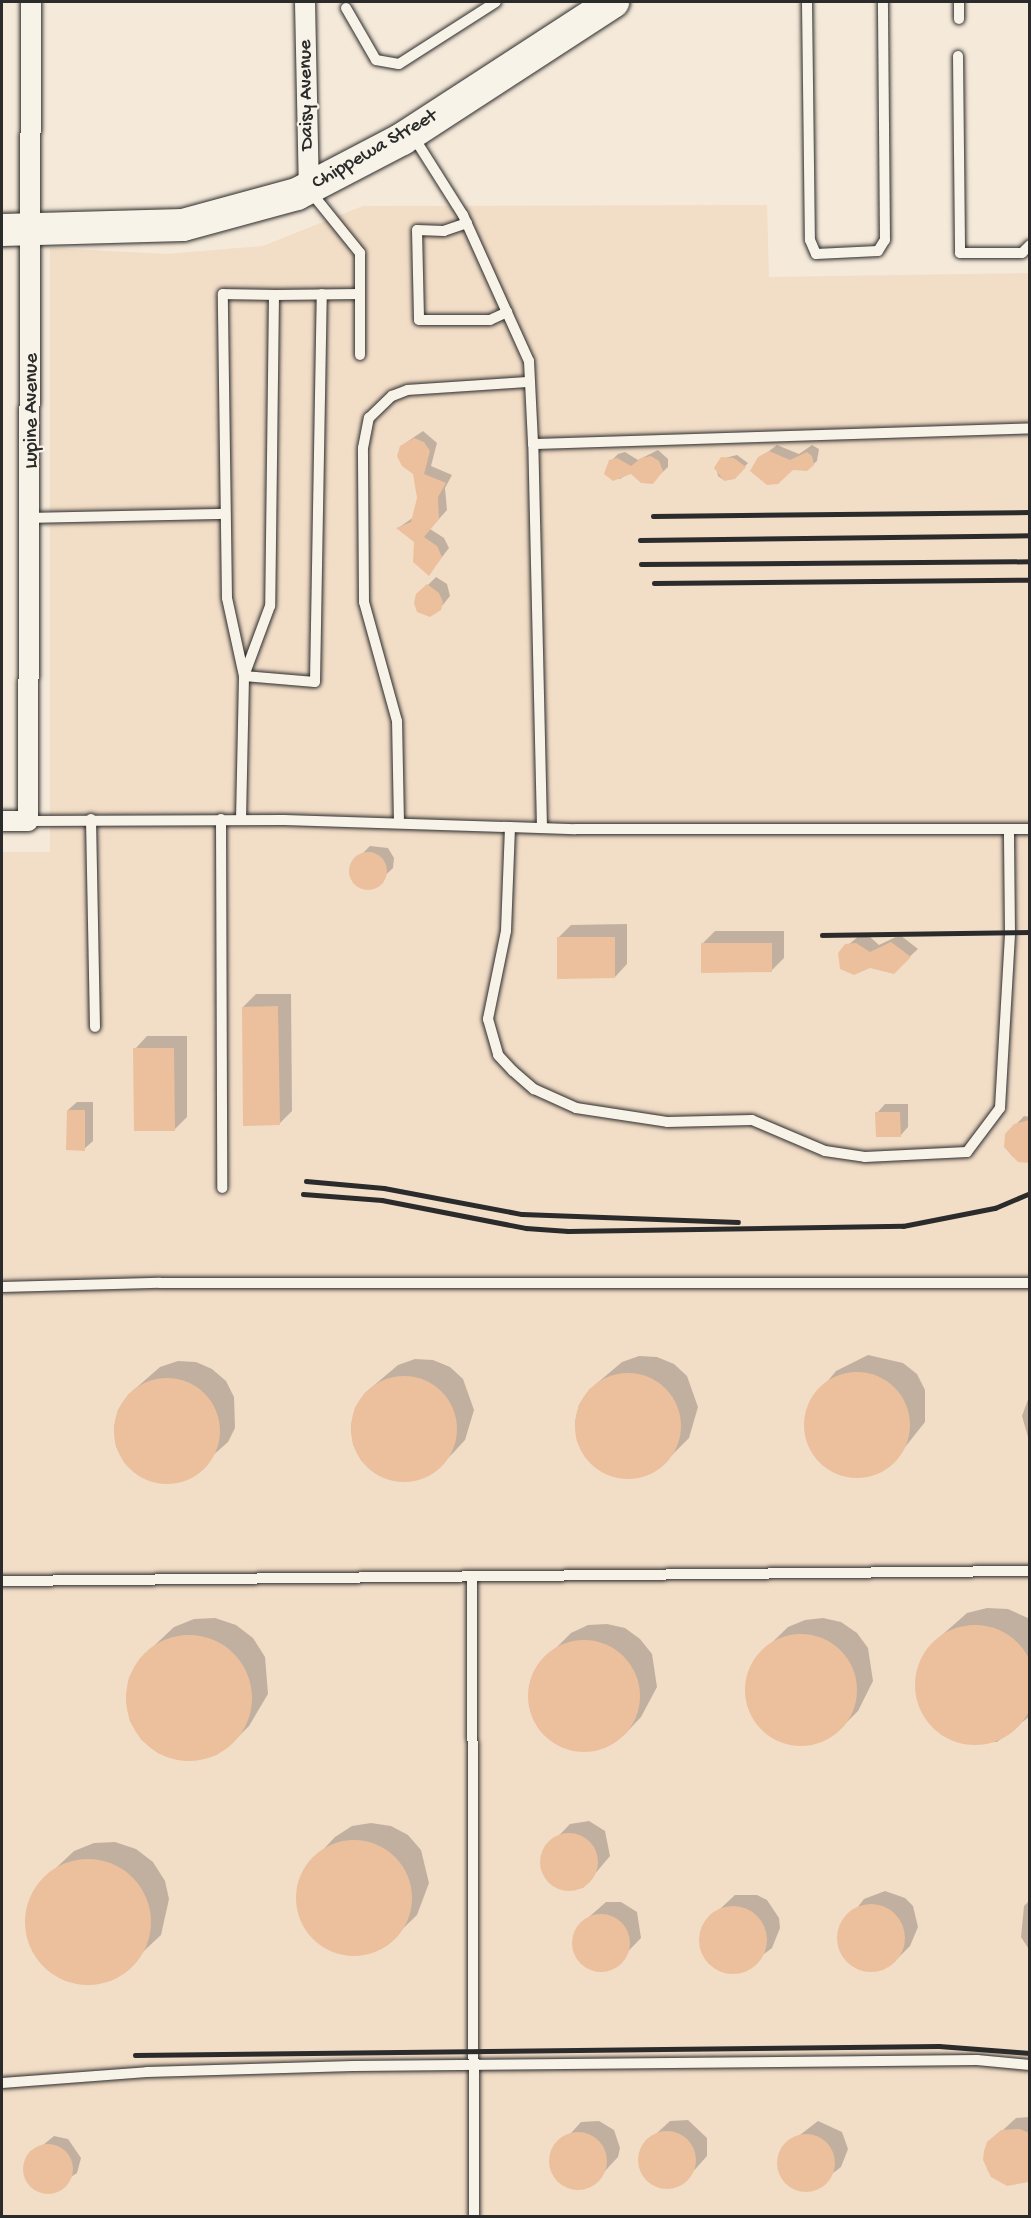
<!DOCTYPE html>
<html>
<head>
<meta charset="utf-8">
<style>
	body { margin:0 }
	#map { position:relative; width:1031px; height:2218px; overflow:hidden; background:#f5e9d9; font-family:"Gochi Hand",sans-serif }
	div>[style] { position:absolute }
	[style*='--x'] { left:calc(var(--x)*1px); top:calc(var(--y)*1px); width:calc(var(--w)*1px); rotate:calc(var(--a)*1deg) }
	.built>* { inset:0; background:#f2ddc7 }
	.shadow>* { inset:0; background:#0003 }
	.building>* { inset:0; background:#ecc09c }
	.round { border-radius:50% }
	.roads { filter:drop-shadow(0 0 2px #2b2b2b) drop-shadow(0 0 2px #2b2b2b) }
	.lane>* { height:10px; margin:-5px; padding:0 5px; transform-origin:5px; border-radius:5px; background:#f7f3e8 }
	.street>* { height:20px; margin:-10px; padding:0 10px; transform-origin:10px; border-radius:10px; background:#f7f3e8 }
	.primary>* { height:32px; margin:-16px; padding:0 16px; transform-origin:16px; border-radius:16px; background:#f7f3e8 }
	.rail>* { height:4.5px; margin:-2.25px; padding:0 2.25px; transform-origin:2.25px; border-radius:2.25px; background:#2b2b2b }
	span { translate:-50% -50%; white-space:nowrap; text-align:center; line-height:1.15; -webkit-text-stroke:4.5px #f7f3e8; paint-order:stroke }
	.street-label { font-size:20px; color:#2b2b2b }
	.frame { position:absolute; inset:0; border:3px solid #2b2b2b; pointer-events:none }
</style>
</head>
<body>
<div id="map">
	<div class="built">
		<div style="clip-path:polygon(767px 205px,769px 277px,1029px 273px,1029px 2216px,2px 2216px,2px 852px,50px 852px,50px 248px,167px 254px,263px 246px,363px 206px)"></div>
	</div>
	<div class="shadow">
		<div style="clip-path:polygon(423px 431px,437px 443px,431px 466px,452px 475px,445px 488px,447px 510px,430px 529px,444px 538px,449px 548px,429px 574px,416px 541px,398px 528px,414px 517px,419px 498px,415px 473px,401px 446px)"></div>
		<div style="clip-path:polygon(777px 445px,799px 454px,812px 445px,819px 449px,817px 461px,809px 468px,760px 458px)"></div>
		<div style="clip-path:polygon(658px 450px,668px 459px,668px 467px,652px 482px,631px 472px,620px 479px,610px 478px,611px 461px,618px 454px,625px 452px,638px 460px)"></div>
		<div style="clip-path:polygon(737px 455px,748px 463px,734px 478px,724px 480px,718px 476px,716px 465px,721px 459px)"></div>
		<div style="clip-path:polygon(436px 577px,447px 584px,450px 596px,437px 612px,426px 615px,418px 611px,427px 586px)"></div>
		<div style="clip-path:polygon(370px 846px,388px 848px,394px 858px,393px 868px,373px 887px,357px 884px,351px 875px,353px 863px)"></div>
		<div style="clip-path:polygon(627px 924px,627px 964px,615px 977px,558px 938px,571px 925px)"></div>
		<div style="clip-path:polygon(715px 931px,784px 931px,784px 958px,771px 971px,702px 944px)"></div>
		<div style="clip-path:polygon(860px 935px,870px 937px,879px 945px,900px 935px,918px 949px,893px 972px,848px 945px)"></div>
		<div style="clip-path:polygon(256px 994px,291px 994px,292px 1111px,279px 1124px,243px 1007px)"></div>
		<div style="clip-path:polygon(147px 1036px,187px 1036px,187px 1117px,174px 1130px,135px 1049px)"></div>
		<div style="clip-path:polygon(77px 1102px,93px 1102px,93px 1141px,84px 1149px,68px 1110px)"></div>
		<div style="clip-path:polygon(885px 1104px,908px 1104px,908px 1127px,900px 1136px,877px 1113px)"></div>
		<div style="clip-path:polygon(1024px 1116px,1030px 1117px,1030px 1159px,1013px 1157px,1005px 1147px,1006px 1135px)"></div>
		<div style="clip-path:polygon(868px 1355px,903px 1363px,917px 1374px,925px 1390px,925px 1422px,890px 1466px,876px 1473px,844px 1475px,828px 1468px,815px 1455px,807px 1439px,809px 1404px,836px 1371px)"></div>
		<div style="clip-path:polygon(639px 1356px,657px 1357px,674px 1364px,687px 1376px,698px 1407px,689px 1438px,672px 1455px,646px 1475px,615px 1477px,598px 1469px,585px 1457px,577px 1441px,575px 1423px,579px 1405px,589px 1390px,622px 1362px)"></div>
		<div style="clip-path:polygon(415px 1359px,433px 1360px,450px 1367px,463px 1379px,474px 1410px,465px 1440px,454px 1452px,436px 1470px,407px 1481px,374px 1472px,361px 1460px,353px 1444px,351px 1426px,355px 1408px,365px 1393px,398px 1365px)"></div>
		<div style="clip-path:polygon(178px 1361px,196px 1362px,212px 1369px,226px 1381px,234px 1397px,235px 1428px,228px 1442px,185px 1480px,153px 1481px,137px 1474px,124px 1462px,116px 1446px,114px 1428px,118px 1410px,128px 1395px,160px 1367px)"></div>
		<div style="clip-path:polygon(1030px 1394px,1030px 1444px,1022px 1416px)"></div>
		<div style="clip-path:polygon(987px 1608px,1008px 1609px,1030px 1619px,1030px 1716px,997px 1742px,961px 1743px,942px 1735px,927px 1720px,918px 1701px,916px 1681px,921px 1661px,933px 1643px,967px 1613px)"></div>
		<div style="clip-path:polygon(215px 1618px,236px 1625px,253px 1638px,265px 1657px,268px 1694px,249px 1726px,231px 1744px,216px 1755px,178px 1760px,158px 1753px,141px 1739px,130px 1721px,126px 1699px,129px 1678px,140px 1659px,174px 1627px,194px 1619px)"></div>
		<div style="clip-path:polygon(823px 1618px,841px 1622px,857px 1633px,868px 1648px,873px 1681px,858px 1711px,840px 1729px,810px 1744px,775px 1739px,760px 1727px,750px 1712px,746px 1694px,748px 1675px,756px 1658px,788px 1627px,805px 1620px)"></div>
		<div style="clip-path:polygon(607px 1624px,625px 1628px,640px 1639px,652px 1654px,657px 1687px,641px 1717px,624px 1735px,610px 1745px,576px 1750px,558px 1744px,544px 1733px,534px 1717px,529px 1699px,531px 1681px,540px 1664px,571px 1633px,588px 1625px)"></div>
		<div style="clip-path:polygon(589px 1821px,605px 1831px,610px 1856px,583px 1888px,562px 1889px,546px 1878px,542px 1870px,544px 1851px,570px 1824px)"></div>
		<div style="clip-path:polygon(371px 1823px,391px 1826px,408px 1835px,421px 1850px,429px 1883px,417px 1915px,387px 1944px,354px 1954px,334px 1951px,318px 1941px,305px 1926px,298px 1908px,298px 1888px,304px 1870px,335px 1837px,352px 1826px)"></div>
		<div style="clip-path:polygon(115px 1842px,136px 1849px,153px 1862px,165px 1881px,169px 1899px,161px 1935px,115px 1978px,78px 1984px,58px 1976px,41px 1963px,30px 1944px,26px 1923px,29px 1902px,40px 1883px,74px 1851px,94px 1843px)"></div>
		<div style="clip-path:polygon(885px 1891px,905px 1898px,913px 1906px,918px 1927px,910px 1946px,897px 1959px,888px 1966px,868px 1970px,848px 1962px,838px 1942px,839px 1931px,864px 1899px)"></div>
		<div style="clip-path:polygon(735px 1895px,757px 1895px,767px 1900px,779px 1918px,780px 1928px,772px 1948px,740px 1972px,719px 1970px,710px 1964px,700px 1944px,705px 1923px)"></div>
		<div style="clip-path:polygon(1030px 1900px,1030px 1951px,1021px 1937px,1024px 1906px)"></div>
		<div style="clip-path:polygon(606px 1902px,621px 1902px,637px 1912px,641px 1938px,611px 1969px,594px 1970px,578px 1959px,573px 1941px,581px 1924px)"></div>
		<div style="clip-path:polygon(1030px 2117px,1030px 2179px,1026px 2182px,992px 2176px,987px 2169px,989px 2143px,1016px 2118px)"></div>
		<div style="clip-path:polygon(688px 2120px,707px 2138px,707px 2156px,681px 2185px,662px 2188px,642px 2172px,643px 2146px,670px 2121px)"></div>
		<div style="clip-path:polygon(599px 2121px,614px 2130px,620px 2148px,618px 2157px,592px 2185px,573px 2189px,558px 2181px,551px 2155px,581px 2122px)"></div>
		<div style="clip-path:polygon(818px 2121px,842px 2132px,848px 2149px,841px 2167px,811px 2190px,793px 2187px,779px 2165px,783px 2148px)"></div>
		<div style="clip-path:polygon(54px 2136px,68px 2139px,81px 2158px,77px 2173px,46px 2193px,32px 2187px,24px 2174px,26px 2159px)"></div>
	</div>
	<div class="building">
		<div style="clip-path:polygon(414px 438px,424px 442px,430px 451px,424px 474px,446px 483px,438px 497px,439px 519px,424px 537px,437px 546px,442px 557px,429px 576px,413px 562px,414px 542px,396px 528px,411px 522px,417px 498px,413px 474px,402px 466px,397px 456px,400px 446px)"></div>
		<div style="clip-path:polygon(769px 451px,790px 460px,807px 452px,812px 456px,814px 465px,807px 471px,793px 470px,778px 484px,767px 485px,750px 471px,758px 457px)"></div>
		<div style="clip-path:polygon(651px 456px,659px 461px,663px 471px,653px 484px,641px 483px,631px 474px,613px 481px,604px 474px,609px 460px,617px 458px,631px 466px,641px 458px)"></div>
		<div style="clip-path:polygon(721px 457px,734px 458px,746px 467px,735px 479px,724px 481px,714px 468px)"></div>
		<div style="clip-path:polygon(427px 584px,439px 593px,443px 602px,441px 610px,430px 617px,417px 612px,414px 603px,416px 594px)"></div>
		<div class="round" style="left:349px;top:852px;width:38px;height:38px"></div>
		<div style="clip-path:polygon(557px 937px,615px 937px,615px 978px,557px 979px)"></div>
		<div style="clip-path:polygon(891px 942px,911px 957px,894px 974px,870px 968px,854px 975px,840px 969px,838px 953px,845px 944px,856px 943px,870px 952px)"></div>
		<div style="clip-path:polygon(701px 943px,772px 943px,772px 972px,701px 973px)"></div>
		<div style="clip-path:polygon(278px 1006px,280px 1125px,243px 1126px,242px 1007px)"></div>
		<div style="clip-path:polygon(133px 1048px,174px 1048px,175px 1131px,134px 1131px)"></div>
		<div style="clip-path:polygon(67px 1110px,85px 1110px,85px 1151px,66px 1150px)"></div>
		<div style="clip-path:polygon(875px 1112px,900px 1112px,901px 1137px,876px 1137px)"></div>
		<div style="clip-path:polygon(1029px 1120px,1029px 1163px,1018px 1162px,1004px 1147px,1005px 1134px,1014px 1124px)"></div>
		<div class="round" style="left:804px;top:1372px;width:106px;height:106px"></div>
		<div class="round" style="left:575px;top:1373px;width:106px;height:106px"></div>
		<div class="round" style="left:351px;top:1376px;width:106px;height:106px"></div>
		<div class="round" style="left:114px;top:1378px;width:106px;height:106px"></div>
		<div class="round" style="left:915px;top:1625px;width:120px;height:120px"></div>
		<div class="round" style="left:745px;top:1634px;width:112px;height:112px"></div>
		<div class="round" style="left:126px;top:1635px;width:126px;height:126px"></div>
		<div class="round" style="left:528px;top:1640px;width:112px;height:112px"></div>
		<div class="round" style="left:540px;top:1833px;width:58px;height:58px"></div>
		<div class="round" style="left:296px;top:1840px;width:116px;height:116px"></div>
		<div class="round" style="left:25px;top:1859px;width:126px;height:126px"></div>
		<div class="round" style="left:837px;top:1904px;width:68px;height:68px"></div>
		<div class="round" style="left:699px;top:1906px;width:68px;height:68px"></div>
		<div class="round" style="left:572px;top:1914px;width:58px;height:58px"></div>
		<div style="clip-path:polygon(1020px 2129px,1029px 2133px,1029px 2182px,1007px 2186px,991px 2177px,983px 2160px,984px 2151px,987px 2142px,1001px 2130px)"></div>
		<div class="round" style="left:638px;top:2131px;width:58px;height:58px"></div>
		<div class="round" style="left:549px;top:2132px;width:58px;height:58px"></div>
		<div class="round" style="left:777px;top:2134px;width:58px;height:58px"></div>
		<div class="round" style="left:23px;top:2144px;width:50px;height:50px"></div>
	</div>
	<div class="roads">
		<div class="lane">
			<div style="--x:807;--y:2;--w:238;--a:89.3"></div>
			<div style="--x:810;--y:240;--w:15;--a:67"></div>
			<div style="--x:816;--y:254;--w:62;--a:-2.8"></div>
			<div style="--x:878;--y:251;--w:13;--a:-58"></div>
			<div style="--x:885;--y:240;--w:238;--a:-90.5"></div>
			<div style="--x:959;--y:2;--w:17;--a:90"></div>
			<div style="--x:346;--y:8;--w:60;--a:60"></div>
			<div style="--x:376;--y:60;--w:23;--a:10"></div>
			<div style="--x:399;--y:64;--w:115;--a:-32.6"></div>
			<div style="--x:958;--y:56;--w:197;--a:89.4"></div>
			<div style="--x:960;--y:253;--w:62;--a:0"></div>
			<div style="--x:1022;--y:253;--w:11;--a:-45"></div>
			<div style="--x:413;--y:136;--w:93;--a:57.7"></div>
			<div style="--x:463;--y:215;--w:160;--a:65.7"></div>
			<div style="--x:529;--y:361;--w:83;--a:87.2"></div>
			<div style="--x:310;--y:191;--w:80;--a:51.1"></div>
			<div style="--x:360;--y:253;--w:41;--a:90"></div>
			<div style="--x:467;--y:223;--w:24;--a:161"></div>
			<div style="--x:444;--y:231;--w:27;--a:-178"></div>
			<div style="--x:417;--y:230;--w:90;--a:88.7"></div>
			<div style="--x:419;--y:320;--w:71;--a:0"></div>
			<div style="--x:490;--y:320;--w:19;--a:-25"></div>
			<div style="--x:274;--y:295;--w:86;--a:-0.7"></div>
			<div style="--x:360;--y:294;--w:61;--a:90"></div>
			<div style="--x:31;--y:518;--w:193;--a:-1.2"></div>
			<div style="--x:244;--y:676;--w:71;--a:4.8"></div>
			<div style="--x:315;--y:682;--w:388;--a:-89"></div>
			<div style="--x:91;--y:819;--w:208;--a:88.9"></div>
			<div style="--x:221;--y:819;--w:369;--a:89.8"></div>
			<div style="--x:241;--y:820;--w:144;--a:-88.8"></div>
			<div style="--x:244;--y:676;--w:80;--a:-102.3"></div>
			<div style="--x:227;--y:598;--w:304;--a:-90.8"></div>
			<div style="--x:223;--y:294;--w:51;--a:1.1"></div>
			<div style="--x:274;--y:295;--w:311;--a:90.7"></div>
			<div style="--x:270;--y:606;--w:75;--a:110.4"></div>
			<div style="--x:28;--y:821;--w:256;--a:-0.2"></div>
			<div style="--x:284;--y:820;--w:292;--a:1.8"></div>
			<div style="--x:576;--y:829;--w:454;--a:0"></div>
			<div style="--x:399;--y:823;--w:102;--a:-91.1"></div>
			<div style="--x:397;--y:721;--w:123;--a:-105.5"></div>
			<div style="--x:364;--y:602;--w:154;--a:-90.4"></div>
			<div style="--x:363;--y:448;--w:31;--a:-79"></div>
			<div style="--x:369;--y:418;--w:32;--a:-44"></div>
			<div style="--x:392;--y:396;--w:17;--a:-21"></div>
			<div style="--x:408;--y:390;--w:122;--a:-3.8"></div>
			<div style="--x:510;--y:827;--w:104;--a:92.2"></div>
			<div style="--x:506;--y:931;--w:90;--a:101.6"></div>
			<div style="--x:488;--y:1019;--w:37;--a:74"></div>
			<div style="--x:498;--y:1055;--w:22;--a:47"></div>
			<div style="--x:513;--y:1071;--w:28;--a:41"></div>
			<div style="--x:534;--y:1089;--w:46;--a:24.3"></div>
			<div style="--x:576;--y:1108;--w:92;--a:8.7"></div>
			<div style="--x:667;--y:1122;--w:85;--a:-1.3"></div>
			<div style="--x:752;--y:1120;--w:79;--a:23"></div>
			<div style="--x:825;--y:1151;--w:40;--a:8.5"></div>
			<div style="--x:865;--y:1157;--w:102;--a:-2.8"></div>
			<div style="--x:967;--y:1152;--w:55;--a:-53.1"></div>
			<div style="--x:1000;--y:1108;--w:175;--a:-86.7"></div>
			<div style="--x:1010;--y:933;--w:104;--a:-90.6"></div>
			<div style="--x:542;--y:828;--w:384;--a:-91.3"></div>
			<div style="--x:533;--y:444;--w:497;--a:-1.8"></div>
			<div style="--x:2;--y:1287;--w:158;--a:-1.5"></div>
			<div style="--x:160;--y:1283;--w:870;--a:0"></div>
			<div style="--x:472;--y:1576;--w:640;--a:89.82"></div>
			<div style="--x:2;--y:1581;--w:1028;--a:-0.56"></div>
			<div style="--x:2;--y:2083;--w:145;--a:-4.3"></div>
			<div style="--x:147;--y:2072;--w:206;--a:-1.7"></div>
			<div style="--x:353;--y:2066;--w:624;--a:-0.55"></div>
			<div style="--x:977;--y:2060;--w:53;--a:5.4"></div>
		</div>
		<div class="street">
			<div style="--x:305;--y:2;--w:187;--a:88.8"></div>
			<div style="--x:2;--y:821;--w:26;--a:0"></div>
			<div style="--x:28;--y:821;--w:819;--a:-89.79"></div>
		</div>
		<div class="primary">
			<div style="--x:2;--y:230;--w:181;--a:-1.6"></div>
			<div style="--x:183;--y:225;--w:118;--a:-15.2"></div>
			<div style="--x:297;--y:194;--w:119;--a:-27.6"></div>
			<div style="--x:402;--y:139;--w:252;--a:-33"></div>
		</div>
	</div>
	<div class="rail">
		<div style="--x:653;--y:516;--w:377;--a:-0.6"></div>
		<div style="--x:640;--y:540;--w:390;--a:-0.7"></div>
		<div style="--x:641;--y:564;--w:389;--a:-0.4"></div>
		<div style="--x:654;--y:583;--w:376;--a:-0.5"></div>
		<div style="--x:822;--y:935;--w:208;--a:-0.8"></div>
		<div style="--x:306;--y:1181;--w:78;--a:5.1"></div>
		<div style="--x:384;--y:1188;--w:140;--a:10.7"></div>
		<div style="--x:522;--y:1214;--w:216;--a:2.1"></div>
		<div style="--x:303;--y:1194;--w:79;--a:4.3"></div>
		<div style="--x:382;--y:1200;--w:147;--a:11"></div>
		<div style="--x:526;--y:1228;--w:42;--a:4.1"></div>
		<div style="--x:568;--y:1231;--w:335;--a:-0.9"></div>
		<div style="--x:903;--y:1226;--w:94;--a:-11.1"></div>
		<div style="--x:995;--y:1208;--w:38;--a:-23"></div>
		<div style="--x:135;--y:2055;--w:804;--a:-0.64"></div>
		<div style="--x:939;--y:2046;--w:91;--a:4.4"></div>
	</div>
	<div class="street-label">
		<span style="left:307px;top:95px;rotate:-91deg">Daisy Avenue</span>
		<span style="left:375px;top:150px;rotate:-30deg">Chippewa Street</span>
		<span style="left:32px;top:411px;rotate:-90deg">Lupine Avenue</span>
	</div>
	<div class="frame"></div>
</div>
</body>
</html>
